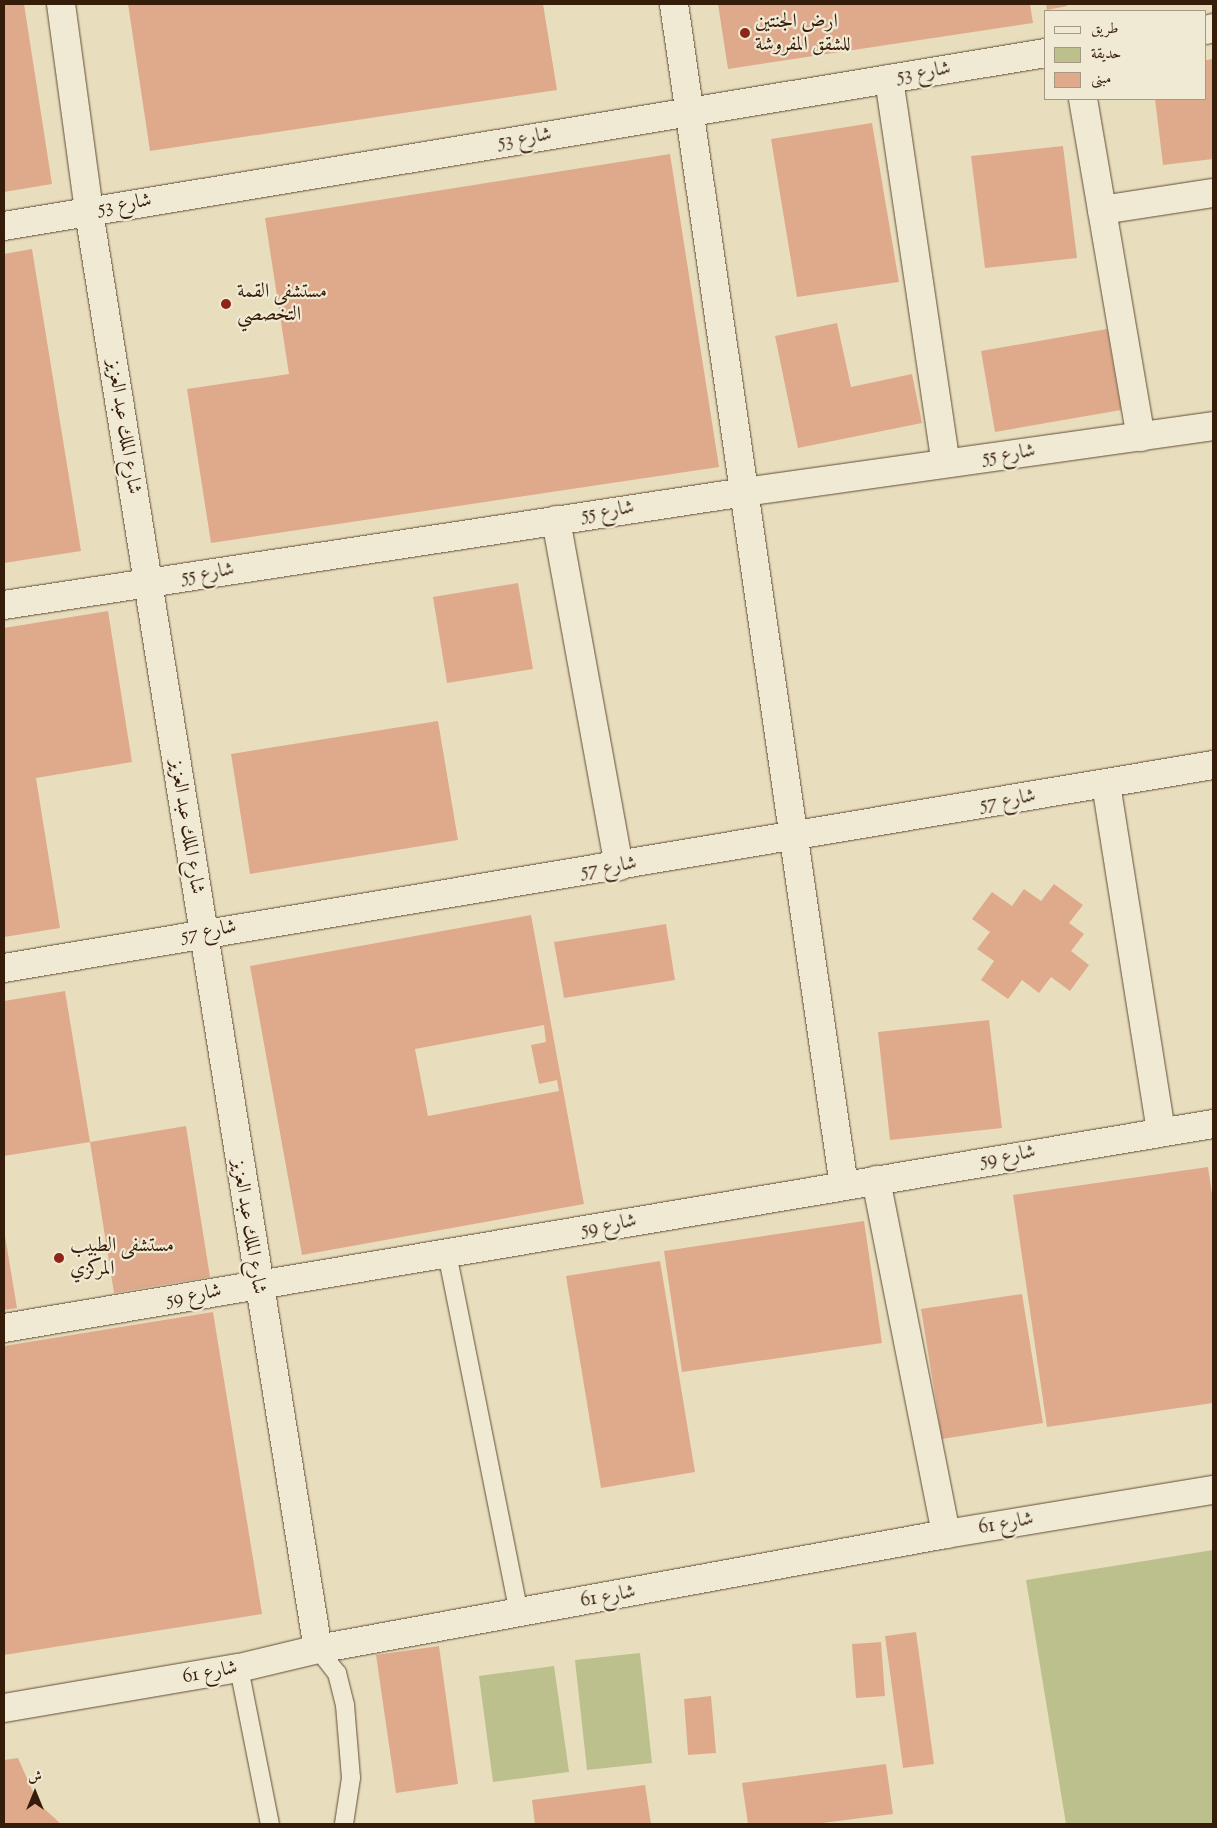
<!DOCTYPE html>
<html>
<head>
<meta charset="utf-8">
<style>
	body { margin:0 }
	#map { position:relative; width:1217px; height:1828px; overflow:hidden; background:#e8debd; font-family:"Sorts Mill Goudy",Amiri,serif }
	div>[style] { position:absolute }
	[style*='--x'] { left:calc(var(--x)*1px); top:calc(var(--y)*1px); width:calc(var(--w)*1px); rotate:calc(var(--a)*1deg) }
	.green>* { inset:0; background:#bcc08d }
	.building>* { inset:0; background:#dfaa8c }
	.roads { filter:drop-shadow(0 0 1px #624d37) drop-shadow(0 0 1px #624d37) }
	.lane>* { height:18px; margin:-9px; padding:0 9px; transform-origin:9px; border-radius:9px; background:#f0ead4 }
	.street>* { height:28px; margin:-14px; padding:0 14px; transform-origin:14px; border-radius:14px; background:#f0ead4 }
	.secondary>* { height:28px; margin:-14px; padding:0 14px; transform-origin:14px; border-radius:14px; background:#f0ead4 }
	.dots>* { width:14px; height:14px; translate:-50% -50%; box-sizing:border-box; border:2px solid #f0ead4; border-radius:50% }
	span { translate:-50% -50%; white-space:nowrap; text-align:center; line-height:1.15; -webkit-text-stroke:4.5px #f0ead4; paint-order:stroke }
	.poi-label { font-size:20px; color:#361d0a }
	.left { translate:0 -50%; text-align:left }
	.street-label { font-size:20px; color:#361d0a }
	.frame { position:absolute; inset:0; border:5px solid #361d0a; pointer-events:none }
	.legend { position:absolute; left:1044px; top:10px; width:162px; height:90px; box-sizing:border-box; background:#f0ead4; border:1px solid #a69883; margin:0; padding:6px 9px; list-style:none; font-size:15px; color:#361d0a }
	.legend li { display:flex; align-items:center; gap:10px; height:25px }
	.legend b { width:25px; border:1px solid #a69883 }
	.north { position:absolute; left:10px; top:1768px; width:50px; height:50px; -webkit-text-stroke:4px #f0ead4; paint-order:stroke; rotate:0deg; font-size:14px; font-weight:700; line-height:20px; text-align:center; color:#361d0a }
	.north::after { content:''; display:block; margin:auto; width:18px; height:22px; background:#361d0a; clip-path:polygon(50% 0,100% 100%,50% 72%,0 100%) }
</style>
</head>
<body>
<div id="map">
	<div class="green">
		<div style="clip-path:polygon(1213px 1550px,1213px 1824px,1066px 1824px,1026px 1580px)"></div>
		<div style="clip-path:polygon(640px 1653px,652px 1763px,587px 1770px,575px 1660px)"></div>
		<div style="clip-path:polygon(554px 1666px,569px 1772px,493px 1782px,479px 1676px)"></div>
	</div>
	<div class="building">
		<div style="clip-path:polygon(4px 4px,24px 4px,52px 184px,4px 192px)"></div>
		<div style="clip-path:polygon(128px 4px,543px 4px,557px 90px,150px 151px)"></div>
		<div style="clip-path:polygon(718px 4px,1030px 4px,1033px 23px,728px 69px)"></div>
		<div style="clip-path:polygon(1046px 4px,1067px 4px,1067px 6px,1047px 10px)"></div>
		<div style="clip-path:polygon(1213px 59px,1213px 159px,1163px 165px,1155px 99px,1206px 99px,1206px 60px)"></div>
		<div style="clip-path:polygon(872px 123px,899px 282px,797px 297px,771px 139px)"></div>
		<div style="clip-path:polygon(1063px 146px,1077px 258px,985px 268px,971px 156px)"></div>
		<div style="clip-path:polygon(670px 154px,719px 467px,211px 543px,187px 389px,289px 374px,265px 218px)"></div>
		<div style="clip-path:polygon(32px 249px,81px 551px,4px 563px,4px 254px)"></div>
		<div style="clip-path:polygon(837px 323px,851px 387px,912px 374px,922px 423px,798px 448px,775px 336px)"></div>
		<div style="clip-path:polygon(1107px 329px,1121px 410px,995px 432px,981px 351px)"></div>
		<div style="clip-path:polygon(518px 583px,533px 669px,447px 683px,433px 597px)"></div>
		<div style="clip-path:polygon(108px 611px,132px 762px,36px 778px,60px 928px,4px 937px,4px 628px)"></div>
		<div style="clip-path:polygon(438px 721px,458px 840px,250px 874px,231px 754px)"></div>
		<div style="clip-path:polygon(1054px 884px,1083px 905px,1069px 923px,1084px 934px,1071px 951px,1089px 965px,1070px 991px,1051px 977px,1039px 993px,1022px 980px,1008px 999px,981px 980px,994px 961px,977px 949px,990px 932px,972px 919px,992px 892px,1012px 906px,1024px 889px,1041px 901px)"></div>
		<div style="clip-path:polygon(evenodd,531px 915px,584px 1204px,302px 1255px,250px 966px,531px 915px,544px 1025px,546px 1042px,531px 1045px,539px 1084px,557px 1080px,559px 1091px,428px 1116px,415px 1049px,544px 1025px)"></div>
		<div style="clip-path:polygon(666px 924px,675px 980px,564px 998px,554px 942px)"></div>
		<div style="clip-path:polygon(65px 991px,90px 1142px,4px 1156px,4px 1001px)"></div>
		<div style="clip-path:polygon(989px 1020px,1002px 1128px,890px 1140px,878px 1032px)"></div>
		<div style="clip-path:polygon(186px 1126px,210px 1277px,114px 1293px,90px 1142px)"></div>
		<div style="clip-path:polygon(1208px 1167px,1213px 1201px,1213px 1403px,1047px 1427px,1013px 1195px)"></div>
		<div style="clip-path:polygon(864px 1221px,882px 1343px,682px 1372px,664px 1251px)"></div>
		<div style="clip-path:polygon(4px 1230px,17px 1308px,4px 1310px)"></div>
		<div style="clip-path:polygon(660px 1261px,695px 1472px,601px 1488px,566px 1276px)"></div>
		<div style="clip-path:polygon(1022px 1294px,1043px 1423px,942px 1439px,921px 1309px)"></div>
		<div style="clip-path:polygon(213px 1312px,262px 1614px,4px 1655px,4px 1346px)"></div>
		<div style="clip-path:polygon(916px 1632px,934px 1764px,903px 1768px,885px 1636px)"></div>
		<div style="clip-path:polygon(881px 1642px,885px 1696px,856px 1698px,852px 1644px)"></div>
		<div style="clip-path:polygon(439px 1646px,458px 1784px,396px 1793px,376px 1655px)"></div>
		<div style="clip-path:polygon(711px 1696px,716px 1753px,688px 1755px,684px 1699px)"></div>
		<div style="clip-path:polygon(18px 1758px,38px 1803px,61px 1824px,4px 1824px,4px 1760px)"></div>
		<div style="clip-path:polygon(886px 1764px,893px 1814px,814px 1824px,748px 1824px,742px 1783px)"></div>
		<div style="clip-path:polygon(645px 1785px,651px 1824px,535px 1824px,532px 1800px)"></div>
	</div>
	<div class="roads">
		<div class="lane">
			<div style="--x:447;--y:1253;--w:367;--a:78.7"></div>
			<div style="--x:318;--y:1649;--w:31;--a:52"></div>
			<div style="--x:337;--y:1673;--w:33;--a:76"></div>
			<div style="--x:345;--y:1705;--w:73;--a:85.3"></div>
			<div style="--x:351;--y:1778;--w:47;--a:98.7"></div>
			<div style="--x:239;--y:1668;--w:159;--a:78.8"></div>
		</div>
		<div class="street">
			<div style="--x:674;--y:4;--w:1194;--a:81.82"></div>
			<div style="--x:1206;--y:30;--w:7;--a:-16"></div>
			<div style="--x:889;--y:79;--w:388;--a:81.6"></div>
			<div style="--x:1083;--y:99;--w:343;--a:80.3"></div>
			<div style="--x:1102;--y:210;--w:112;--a:-8.7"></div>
			<div style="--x:4;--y:226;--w:1056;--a:-9.43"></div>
			<div style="--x:556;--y:520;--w:352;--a:79.7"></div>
			<div style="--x:4;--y:605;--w:750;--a:-8.67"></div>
			<div style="--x:745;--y:492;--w:473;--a:-8"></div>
			<div style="--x:1106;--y:784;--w:351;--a:81"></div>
			<div style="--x:4;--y:968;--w:1226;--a:-9.53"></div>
			<div style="--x:876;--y:1180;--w:361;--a:78.8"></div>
			<div style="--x:4;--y:1328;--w:1226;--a:-9.58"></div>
		</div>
		<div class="secondary">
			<div style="--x:61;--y:4;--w:210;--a:82.3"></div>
			<div style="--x:89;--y:212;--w:1455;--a:80.95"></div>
			<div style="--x:4;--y:1708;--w:238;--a:-9.7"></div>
			<div style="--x:239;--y:1668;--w:81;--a:-13.5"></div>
			<div style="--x:318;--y:1649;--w:638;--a:-10.38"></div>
			<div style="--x:946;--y:1534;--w:271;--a:-9.4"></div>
		</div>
	</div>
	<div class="dots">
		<div style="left:745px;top:33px;background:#8f2418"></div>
		<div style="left:226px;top:304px;background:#8f2418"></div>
		<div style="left:59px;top:1258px;background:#8f2418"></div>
	</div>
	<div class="poi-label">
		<span class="left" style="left:755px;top:34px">ارض الجنتين<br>للشقق المفروشة</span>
		<span class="left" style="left:237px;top:304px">مستشفى القمة<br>التخصصي</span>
		<span class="left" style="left:70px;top:1258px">مستشفى الطبيب<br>المركزي</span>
	</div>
	<div class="street-label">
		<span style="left:924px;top:73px;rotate:-9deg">شارع 53</span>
		<span style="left:525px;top:139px;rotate:-9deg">شارع 53</span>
		<span style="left:125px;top:205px;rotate:-9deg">شارع 53</span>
		<span style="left:123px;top:427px;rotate:81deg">شارع الملك عبد العزيز</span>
		<span style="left:1009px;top:455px;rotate:-8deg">شارع 55</span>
		<span style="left:608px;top:512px;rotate:-9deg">شارع 55</span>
		<span style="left:208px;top:574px;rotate:-9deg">شارع 55</span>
		<span style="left:1008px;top:801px;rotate:-10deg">شارع 57</span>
		<span style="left:186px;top:827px;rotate:81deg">شارع الملك عبد العزيز</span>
		<span style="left:609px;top:868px;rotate:-9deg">شارع 57</span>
		<span style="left:209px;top:932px;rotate:-10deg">شارع 57</span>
		<span style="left:1008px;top:1157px;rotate:-10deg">شارع 59</span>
		<span style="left:609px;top:1226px;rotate:-10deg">شارع 59</span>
		<span style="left:248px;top:1227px;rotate:81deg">شارع الملك عبد العزيز</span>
		<span style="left:194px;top:1296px;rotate:-10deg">شارع 59</span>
		<span style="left:1006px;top:1524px;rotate:-10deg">شارع 61</span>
		<span style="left:608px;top:1597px;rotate:-10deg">شارع 61</span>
		<span style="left:210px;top:1673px;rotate:-10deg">شارع 61</span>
	</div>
	<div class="frame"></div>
	<ul class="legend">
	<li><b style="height:6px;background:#f0ead4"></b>طريق</li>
	<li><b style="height:14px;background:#bcc08d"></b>حديقة</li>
	<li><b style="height:14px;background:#dfaa8c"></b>مبنى</li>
	</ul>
	<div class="north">ش</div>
</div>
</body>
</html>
